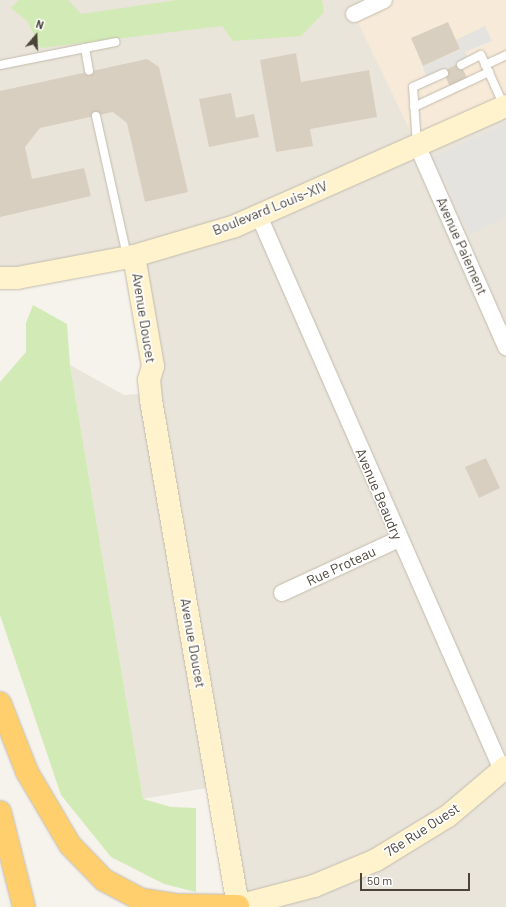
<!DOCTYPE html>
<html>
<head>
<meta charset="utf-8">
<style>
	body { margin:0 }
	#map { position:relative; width:506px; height:907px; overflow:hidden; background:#f6f3ec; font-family:Barlow,sans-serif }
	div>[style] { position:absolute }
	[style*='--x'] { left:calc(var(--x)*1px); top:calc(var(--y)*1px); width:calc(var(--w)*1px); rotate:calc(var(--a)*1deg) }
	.residential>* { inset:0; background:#eae5da }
	.commercial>* { inset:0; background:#f7ead8 }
	.green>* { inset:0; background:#d2eab5 }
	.parking>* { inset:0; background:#e5e3e0 }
	.building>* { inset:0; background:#d8cfc1 }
	.roads { filter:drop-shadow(0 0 1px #c2bbae) drop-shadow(0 0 1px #c2bbae) }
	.lane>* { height:8px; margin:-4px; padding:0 4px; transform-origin:4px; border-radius:4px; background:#fff }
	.street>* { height:16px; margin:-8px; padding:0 8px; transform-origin:8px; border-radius:8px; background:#fff }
	.secondary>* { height:22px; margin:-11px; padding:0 11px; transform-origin:11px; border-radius:11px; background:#fff3cd }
	.highway>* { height:22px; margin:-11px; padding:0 11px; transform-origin:11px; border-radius:11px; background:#ffcf6e }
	span { translate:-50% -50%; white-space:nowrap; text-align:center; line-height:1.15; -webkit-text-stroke:3.5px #fff; paint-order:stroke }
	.street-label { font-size:14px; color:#4b4439 }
	.north { position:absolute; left:16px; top:16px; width:40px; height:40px; -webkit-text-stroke:3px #fff; paint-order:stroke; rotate:19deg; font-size:11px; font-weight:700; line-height:16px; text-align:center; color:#4b4439 }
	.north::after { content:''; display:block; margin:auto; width:14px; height:18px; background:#4b4439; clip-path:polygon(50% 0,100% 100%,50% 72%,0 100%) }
	.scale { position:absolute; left:360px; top:873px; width:110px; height:18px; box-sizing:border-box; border:2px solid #4b4439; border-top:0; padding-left:5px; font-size:12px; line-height:14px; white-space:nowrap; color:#4b4439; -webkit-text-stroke:3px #fff; paint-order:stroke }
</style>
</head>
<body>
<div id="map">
	<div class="residential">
		<div style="clip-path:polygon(0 0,384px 0,506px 106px,506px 907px,238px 907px,218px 786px,143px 799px,70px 365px,124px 395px,153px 393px,134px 256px,0 279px)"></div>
	</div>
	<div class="commercial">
		<div style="clip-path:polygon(384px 0,506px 0,506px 106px,417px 145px,354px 14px)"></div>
	</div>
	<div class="green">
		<div style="clip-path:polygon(19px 0,68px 0,81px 14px,177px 0,322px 0,324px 12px,301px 36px,233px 41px,222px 26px,41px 48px,27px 21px,11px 8px)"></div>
		<div style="clip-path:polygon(33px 305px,67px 324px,70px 365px,143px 799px,171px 807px,196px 808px,196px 892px,164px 884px,111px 857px,61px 795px,0 615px,0 382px,26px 352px,26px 323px)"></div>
	</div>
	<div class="parking">
		<div style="clip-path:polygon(485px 26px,492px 41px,465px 52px,469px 59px,426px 78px,423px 66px,460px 50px,456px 40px)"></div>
		<div style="clip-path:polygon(506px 123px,506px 217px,469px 235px,446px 182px,428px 191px,416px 165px)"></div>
	</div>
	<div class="building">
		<div style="clip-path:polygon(448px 22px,460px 49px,423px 66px,411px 38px)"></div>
		<div style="clip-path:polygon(296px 53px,301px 82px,369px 70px,377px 117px,310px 129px,313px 146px,276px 152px,260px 60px)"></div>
		<div style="clip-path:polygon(147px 59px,159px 67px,188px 192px,145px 202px,127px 123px,113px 112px,40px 128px,25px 147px,32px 179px,84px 168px,91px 196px,0 217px,0 91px)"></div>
		<div style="clip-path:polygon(460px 63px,467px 78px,450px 87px,443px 71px)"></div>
		<div style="clip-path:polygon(231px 93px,236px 118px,254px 114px,259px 137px,209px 147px,199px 99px)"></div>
		<div style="clip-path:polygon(486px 458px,500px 488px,479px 498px,465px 467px)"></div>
	</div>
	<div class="roads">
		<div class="lane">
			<div style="--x:85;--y:48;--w:31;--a:-11"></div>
			<div style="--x:0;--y:65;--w:87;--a:-11.3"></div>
			<div style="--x:85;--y:48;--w:23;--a:80"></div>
			<div style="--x:461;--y:65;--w:22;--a:-27"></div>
			<div style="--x:481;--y:55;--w:56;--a:65.7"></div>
			<div style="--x:485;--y:65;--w:23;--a:-25"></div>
			<div style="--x:414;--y:107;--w:83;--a:-25"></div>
			<div style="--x:96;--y:116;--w:143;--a:77.5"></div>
			<div style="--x:417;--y:145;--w:58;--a:-93.9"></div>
			<div style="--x:413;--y:87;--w:34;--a:-24"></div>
		</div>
		<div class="street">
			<div style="--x:354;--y:14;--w:33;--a:-25"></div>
			<div style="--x:417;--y:145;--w:221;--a:66.2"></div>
			<div style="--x:259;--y:216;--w:605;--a:66.32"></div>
			<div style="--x:282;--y:593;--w:129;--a:-24.8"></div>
		</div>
		<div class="secondary">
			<div style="--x:134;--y:256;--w:112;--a:80.2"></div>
			<div style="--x:153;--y:366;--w:15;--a:106"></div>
			<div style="--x:149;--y:380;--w:20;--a:84"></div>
			<div style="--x:151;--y:400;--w:513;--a:80.24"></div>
			<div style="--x:238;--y:906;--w:79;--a:-14.7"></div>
			<div style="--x:314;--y:886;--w:67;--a:-22.8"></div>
			<div style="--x:376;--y:860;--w:84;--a:-31.4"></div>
			<div style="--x:448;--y:816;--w:76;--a:-40.2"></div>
			<div style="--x:0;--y:278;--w:17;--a:0"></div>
			<div style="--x:17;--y:278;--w:119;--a:-10.6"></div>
			<div style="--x:134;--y:256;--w:105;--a:-16.5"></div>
			<div style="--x:235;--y:226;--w:296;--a:-23.9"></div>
		</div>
		<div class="highway">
			<div style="--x:0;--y:703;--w:74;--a:68.6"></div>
			<div style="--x:27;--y:772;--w:85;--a:59.5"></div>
			<div style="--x:70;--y:845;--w:49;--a:45.8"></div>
			<div style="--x:104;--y:880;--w:40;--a:28"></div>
			<div style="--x:139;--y:899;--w:37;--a:9"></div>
			<div style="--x:176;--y:905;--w:62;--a:0.9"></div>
			<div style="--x:0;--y:812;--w:98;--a:75.8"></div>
		</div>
	</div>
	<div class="street-label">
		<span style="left:270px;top:208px;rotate:-22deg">Boulevard Louis-XIV</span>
		<span style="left:462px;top:246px;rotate:66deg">Avenue Paiement</span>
		<span style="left:144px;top:318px;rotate:81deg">Avenue Doucet</span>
		<span style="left:379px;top:494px;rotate:67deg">Avenue Beaudry</span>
		<span style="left:341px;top:566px;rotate:-25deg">Rue Proteau</span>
		<span style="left:193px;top:643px;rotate:80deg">Avenue Doucet</span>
		<span style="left:422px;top:830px;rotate:-33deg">76e Rue Ouest</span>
	</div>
	<div class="north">N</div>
	<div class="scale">50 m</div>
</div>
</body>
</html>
